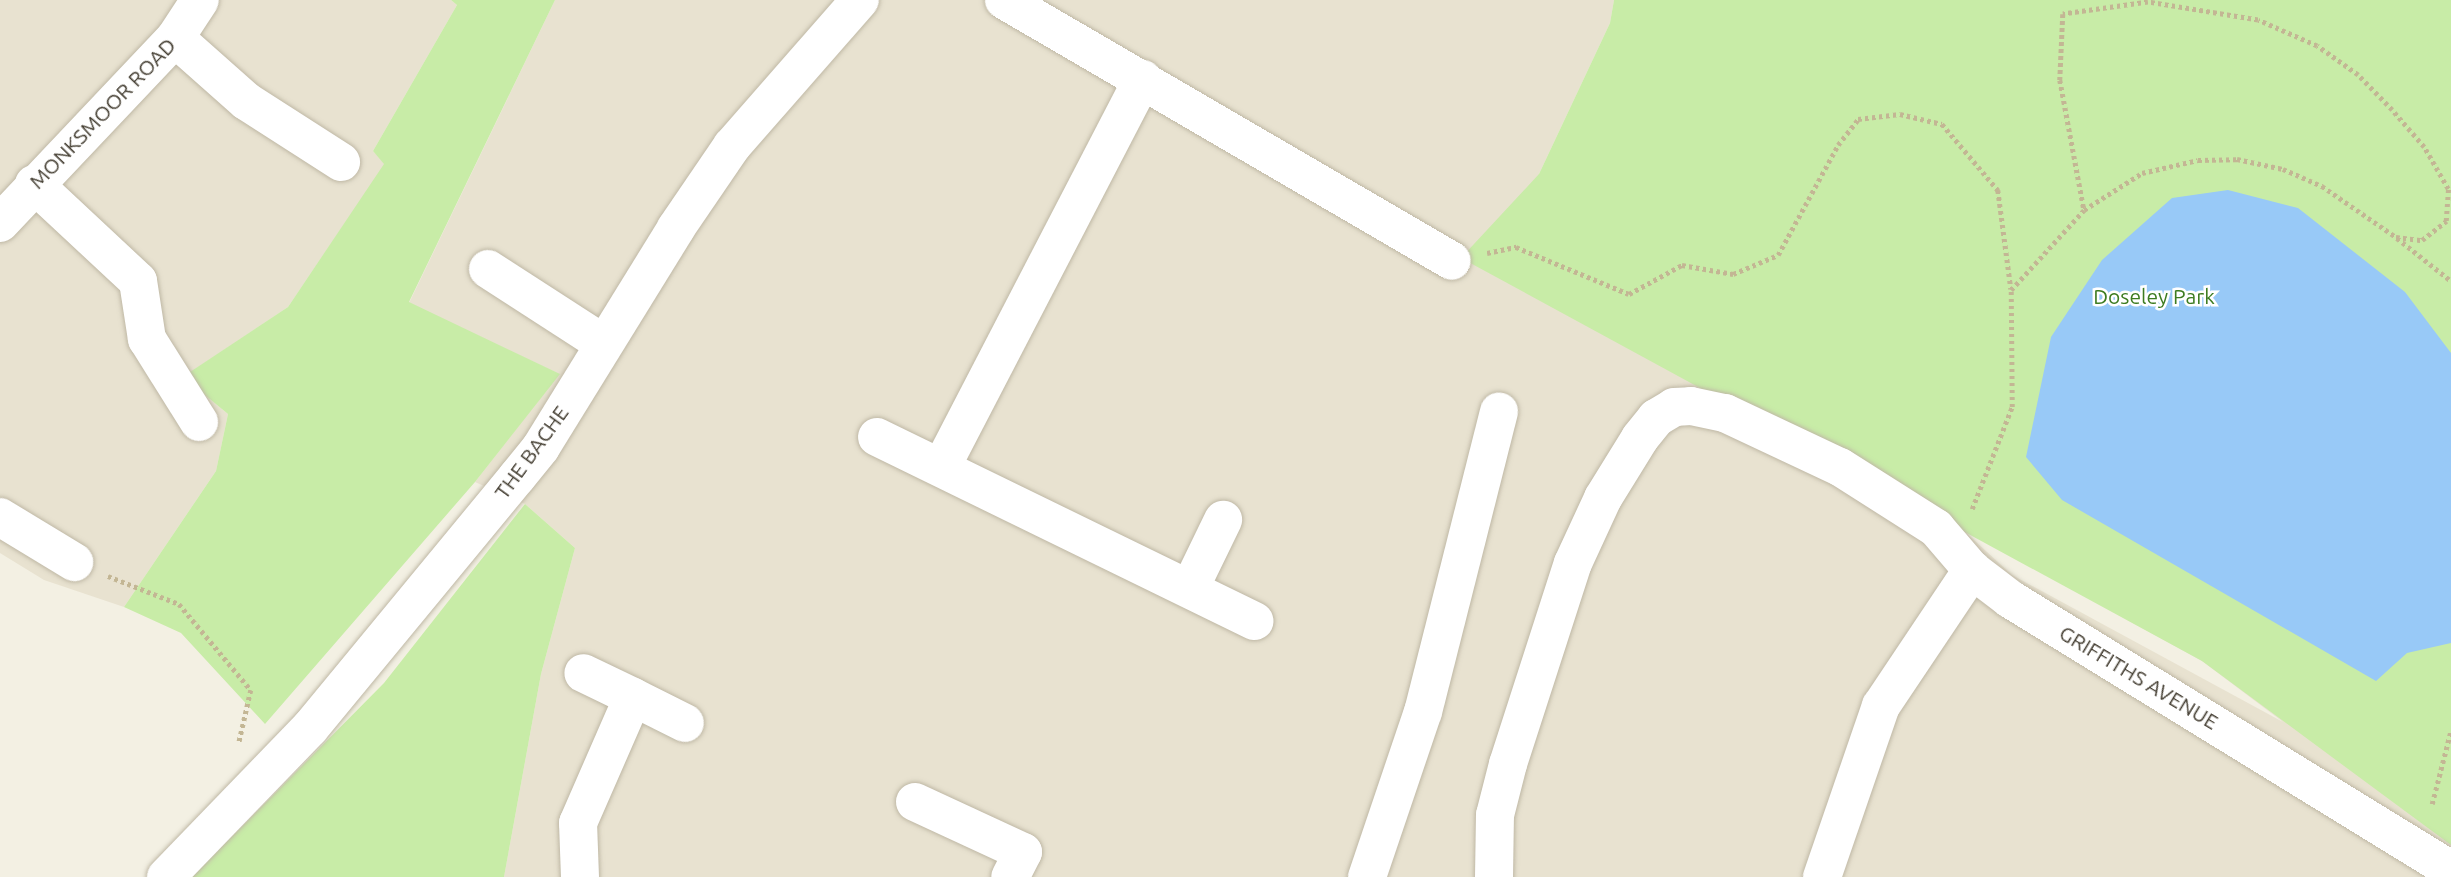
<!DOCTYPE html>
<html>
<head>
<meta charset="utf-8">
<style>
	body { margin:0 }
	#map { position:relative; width:2451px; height:877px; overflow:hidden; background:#f3f0e3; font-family:Ubuntu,sans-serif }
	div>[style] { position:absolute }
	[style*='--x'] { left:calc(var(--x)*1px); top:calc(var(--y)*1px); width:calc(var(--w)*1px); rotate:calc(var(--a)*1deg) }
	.residential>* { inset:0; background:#e8e2d0 }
	.green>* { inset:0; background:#c8eca7 }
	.water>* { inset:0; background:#98c9f7 }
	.path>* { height:4.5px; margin-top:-2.25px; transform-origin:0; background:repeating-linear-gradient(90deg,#c3b694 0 3.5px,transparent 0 7px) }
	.roads { filter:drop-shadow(0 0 2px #bfb8a5) drop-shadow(0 0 2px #bfb8a5) }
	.minor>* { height:38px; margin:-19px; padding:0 19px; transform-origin:19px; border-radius:19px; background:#fff }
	span { translate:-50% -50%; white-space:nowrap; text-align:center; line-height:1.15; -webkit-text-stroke:5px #fff; paint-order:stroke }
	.street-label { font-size:21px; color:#453f33 }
	.park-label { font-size:21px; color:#3d7c21 }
</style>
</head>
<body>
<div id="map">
	<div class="residential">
		<div style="clip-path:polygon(0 0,451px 0,457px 5px,373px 151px,385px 164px,288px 307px,191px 372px,200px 391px,228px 414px,216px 471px,124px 607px,44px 580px,0 553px)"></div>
		<div style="clip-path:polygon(evenodd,555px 0,1614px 0,1610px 23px,1539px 174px,2451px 0,2451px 877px,504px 877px,541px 674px,575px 548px,525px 504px,475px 482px,559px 374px,409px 303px,555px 0,1961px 528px,2202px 661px,2283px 722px,2012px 575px,1961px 528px)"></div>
	</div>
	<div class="green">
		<div style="clip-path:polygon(451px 0,555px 0,409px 302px,560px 374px,475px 482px,265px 724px,181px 633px,124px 607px,216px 471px,228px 414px,200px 391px,190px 372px,288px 307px,384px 164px,373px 151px,457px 5px)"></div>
		<div style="clip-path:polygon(1614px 0,2451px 0,2451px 845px,2202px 661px,1461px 258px,1539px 174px,1610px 23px)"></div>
		<div style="clip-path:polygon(525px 504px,575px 548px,541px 674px,504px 877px,192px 877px,384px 683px)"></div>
	</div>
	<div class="water">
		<div style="clip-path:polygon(2228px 190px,2298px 208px,2405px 292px,2451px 353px,2451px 643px,2407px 653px,2376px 681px,2062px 500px,2026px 457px,2051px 337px,2102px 260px,2172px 198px)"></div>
	</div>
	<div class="path">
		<div style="--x:2397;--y:238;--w:69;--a:38.5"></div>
		<div style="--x:1487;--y:253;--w:30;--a:-12"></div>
		<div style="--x:1516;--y:247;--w:122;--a:22.6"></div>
		<div style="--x:1629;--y:294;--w:60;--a:-28.7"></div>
		<div style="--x:1682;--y:265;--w:52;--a:10"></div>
		<div style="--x:1733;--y:274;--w:49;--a:-22.9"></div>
		<div style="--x:1778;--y:255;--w:125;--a:-61.4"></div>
		<div style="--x:1838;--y:145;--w:33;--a:-52"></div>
		<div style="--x:1858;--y:119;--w:42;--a:-6.8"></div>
		<div style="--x:1900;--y:114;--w:43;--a:13.4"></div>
		<div style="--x:1942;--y:124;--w:87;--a:49.7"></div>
		<div style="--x:1998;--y:190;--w:100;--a:82.5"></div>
		<div style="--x:1972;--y:509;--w:110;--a:-68.6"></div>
		<div style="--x:2012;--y:407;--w:117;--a:-90.5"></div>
		<div style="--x:2011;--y:290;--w:108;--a:-47.6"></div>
		<div style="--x:2084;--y:210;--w:69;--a:-32.5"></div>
		<div style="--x:2142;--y:173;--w:57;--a:-13.1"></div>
		<div style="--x:2198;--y:160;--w:39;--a:-1"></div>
		<div style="--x:2237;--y:159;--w:47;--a:12.3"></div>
		<div style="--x:2283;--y:169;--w:43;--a:23.6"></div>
		<div style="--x:2322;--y:186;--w:90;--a:34.6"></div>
		<div style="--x:2396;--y:237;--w:26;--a:7"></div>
		<div style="--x:2422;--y:240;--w:31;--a:-38"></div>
		<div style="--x:2446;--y:221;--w:32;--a:-86"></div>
		<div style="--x:2448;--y:189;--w:48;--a:-119.7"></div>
		<div style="--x:2424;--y:147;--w:49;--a:-130.9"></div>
		<div style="--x:2392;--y:110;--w:49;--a:-134.2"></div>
		<div style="--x:2358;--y:75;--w:50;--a:-144.7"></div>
		<div style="--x:2317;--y:46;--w:64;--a:-156.2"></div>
		<div style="--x:2258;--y:20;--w:111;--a:-170.7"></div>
		<div style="--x:2148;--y:2;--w:86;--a:172"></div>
		<div style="--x:2063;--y:14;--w:66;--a:92.6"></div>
		<div style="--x:2060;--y:80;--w:132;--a:79.5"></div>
		<div style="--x:108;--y:576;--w:76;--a:21.5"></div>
		<div style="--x:179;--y:604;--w:112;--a:50.1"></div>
		<div style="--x:251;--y:690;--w:54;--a:102.8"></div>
		<div style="--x:2432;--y:804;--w:76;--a:-75.6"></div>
	</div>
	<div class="roads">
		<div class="minor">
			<div style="--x:1004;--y:0;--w:518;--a:30.22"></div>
			<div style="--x:175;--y:38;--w:95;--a:41.6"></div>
			<div style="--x:246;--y:101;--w:113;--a:32.7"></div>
			<div style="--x:34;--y:184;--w:142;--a:43"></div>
			<div style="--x:138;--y:281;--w:59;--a:81.2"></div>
			<div style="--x:147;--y:339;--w:98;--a:57.9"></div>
			<div style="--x:0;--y:223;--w:255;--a:-46.6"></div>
			<div style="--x:175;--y:38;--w:45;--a:-56.7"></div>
			<div style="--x:488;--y:269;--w:138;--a:32.9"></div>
			<div style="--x:877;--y:437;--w:420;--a:26"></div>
			<div style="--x:942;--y:466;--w:436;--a:-62.6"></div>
			<div style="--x:0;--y:517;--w:87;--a:31.3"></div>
			<div style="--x:1190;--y:588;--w:76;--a:-64.1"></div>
			<div style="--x:633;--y:697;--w:58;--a:26.6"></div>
			<div style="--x:915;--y:802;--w:119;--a:24.8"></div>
			<div style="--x:1023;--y:852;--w:28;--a:117"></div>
			<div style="--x:166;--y:877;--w:207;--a:-46"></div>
			<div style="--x:310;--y:728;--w:325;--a:-50.5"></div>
			<div style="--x:517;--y:477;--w:38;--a:-51"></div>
			<div style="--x:541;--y:447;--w:257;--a:-58.3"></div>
			<div style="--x:676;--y:228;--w:99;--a:-55.7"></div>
			<div style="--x:732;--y:146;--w:194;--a:-48.8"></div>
			<div style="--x:580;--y:877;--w:54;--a:-92.1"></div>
			<div style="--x:578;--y:823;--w:137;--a:-66.4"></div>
			<div style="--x:633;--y:697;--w:55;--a:-154.4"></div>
			<div style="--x:1367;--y:877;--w:174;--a:-71.3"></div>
			<div style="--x:1423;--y:712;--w:310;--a:-75.8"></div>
			<div style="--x:1494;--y:877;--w:62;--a:-89.1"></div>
			<div style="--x:1495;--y:815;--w:53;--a:-75.7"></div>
			<div style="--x:1508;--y:764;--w:211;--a:-72.1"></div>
			<div style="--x:1573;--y:563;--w:72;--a:-65.2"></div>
			<div style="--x:1603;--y:498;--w:70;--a:-58.3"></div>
			<div style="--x:1640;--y:438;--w:26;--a:-51"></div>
			<div style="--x:1656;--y:418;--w:21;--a:-31"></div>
			<div style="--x:1674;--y:407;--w:17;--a:-3"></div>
			<div style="--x:1691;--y:406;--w:35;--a:12"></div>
			<div style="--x:1725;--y:413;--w:127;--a:25.2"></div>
			<div style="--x:1840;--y:467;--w:114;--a:32.4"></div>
			<div style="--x:1936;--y:528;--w:55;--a:49.4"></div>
			<div style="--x:1972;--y:570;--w:48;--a:37.3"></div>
			<div style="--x:2010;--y:599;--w:518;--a:31.57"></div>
			<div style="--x:1822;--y:877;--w:181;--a:-71"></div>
			<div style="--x:1881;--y:706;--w:164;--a:-56.2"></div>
		</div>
	</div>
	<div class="street-label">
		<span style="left:102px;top:113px;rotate:-46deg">MONKSMOOR ROAD</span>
		<span style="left:531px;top:452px;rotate:-54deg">THE BACHE</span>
		<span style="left:2139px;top:677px;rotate:31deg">GRIFFITHS AVENUE</span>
	</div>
	<div class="park-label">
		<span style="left:2154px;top:296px">Doseley Park</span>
	</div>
</div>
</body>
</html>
